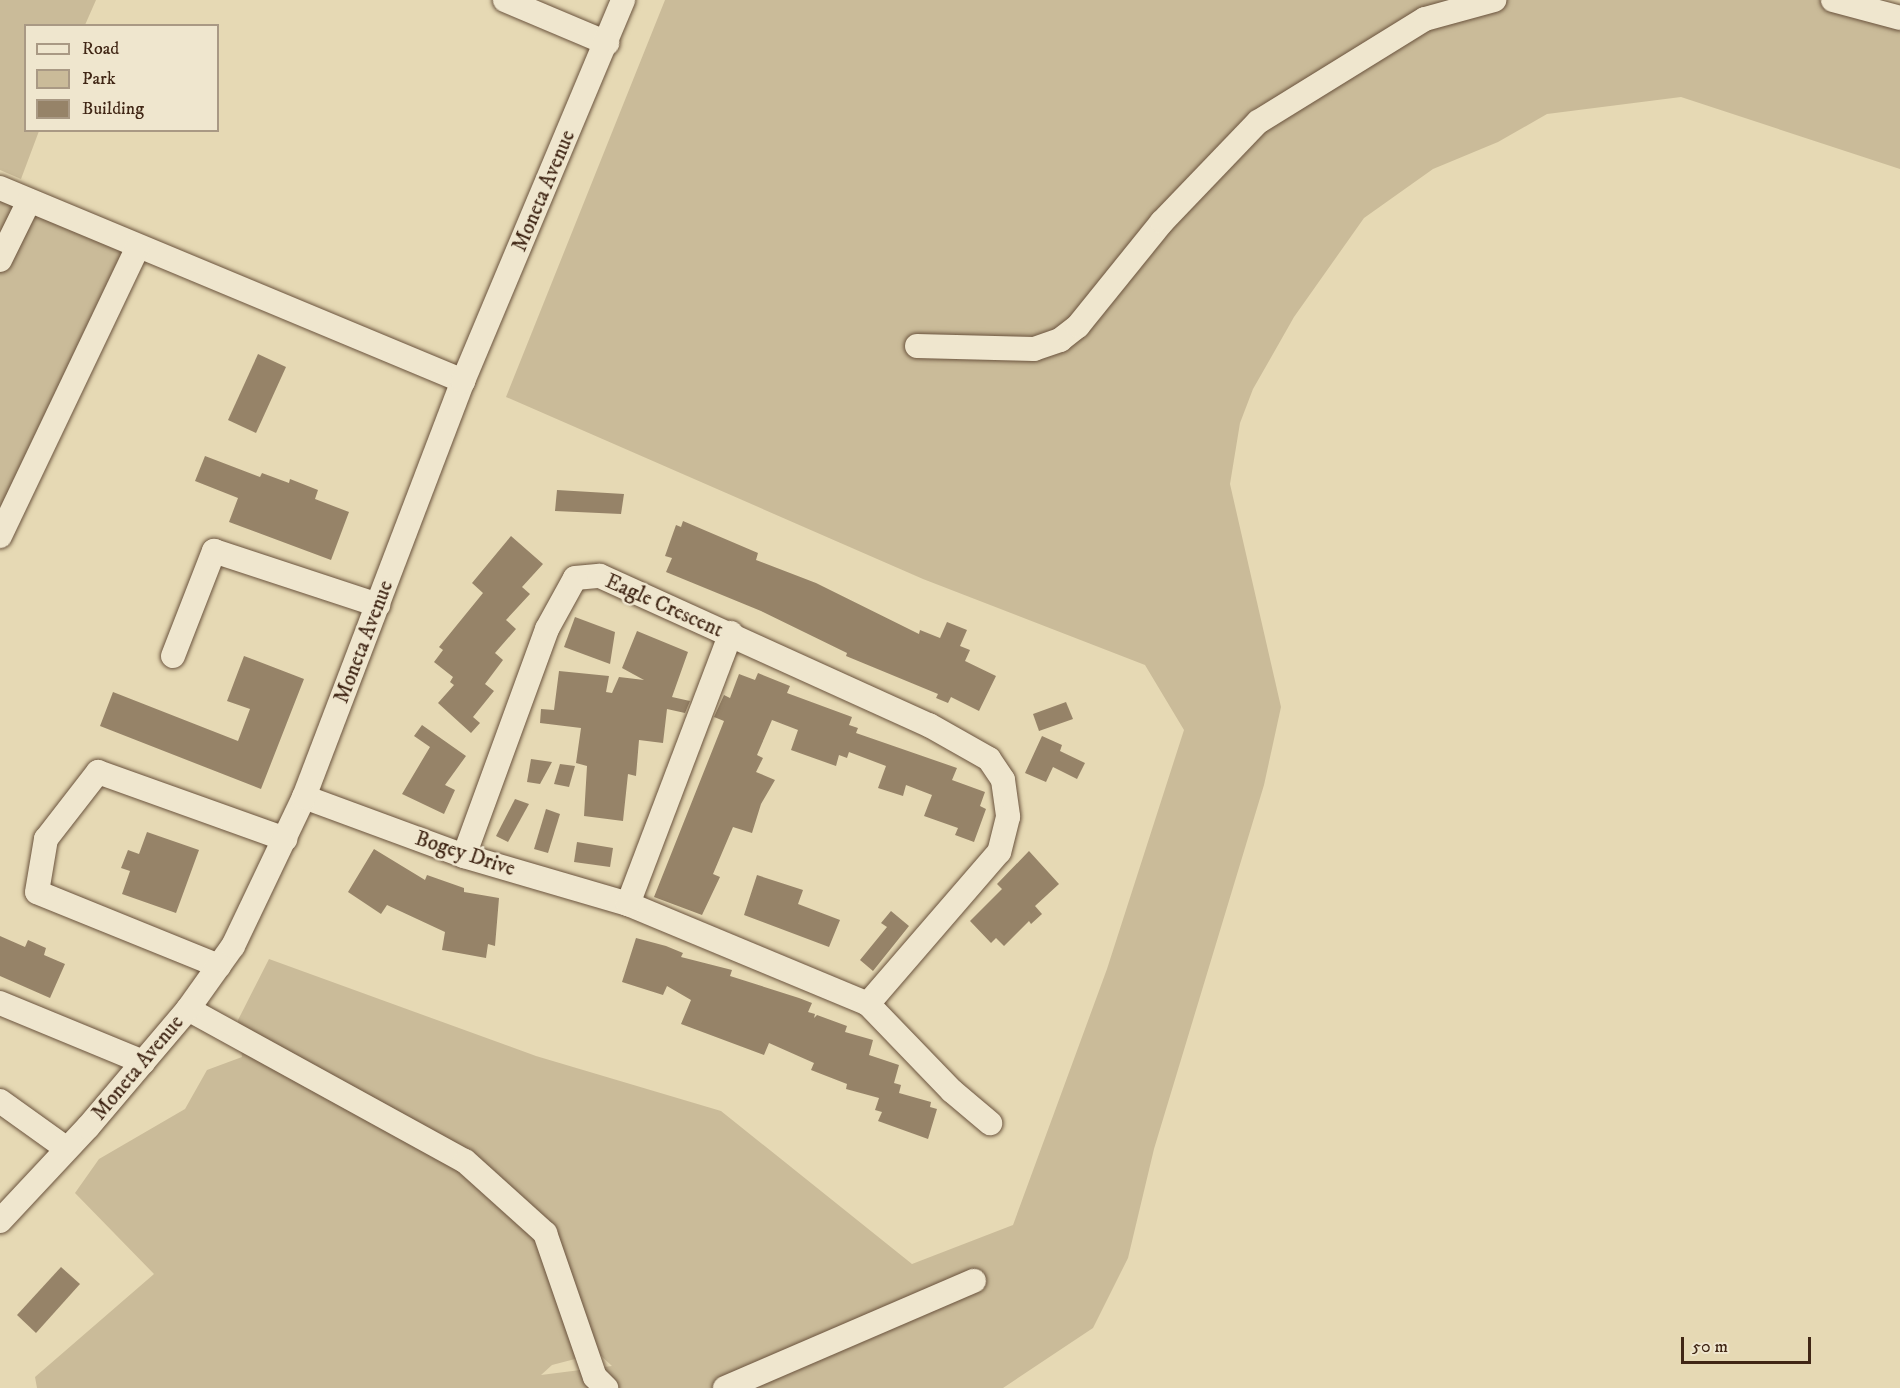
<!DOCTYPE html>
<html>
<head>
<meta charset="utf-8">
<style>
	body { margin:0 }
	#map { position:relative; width:1900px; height:1388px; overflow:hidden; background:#e6d9b4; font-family:"IM FELL DW Pica",serif }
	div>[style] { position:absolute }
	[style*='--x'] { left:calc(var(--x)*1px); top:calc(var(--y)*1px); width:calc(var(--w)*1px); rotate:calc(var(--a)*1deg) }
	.green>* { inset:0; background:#cabb99 }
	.building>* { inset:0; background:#968368 }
	.roads { filter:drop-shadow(0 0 2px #6a533d) drop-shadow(0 0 2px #6a533d) }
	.minor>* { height:24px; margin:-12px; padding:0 12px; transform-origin:12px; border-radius:12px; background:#efe6ce }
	span { translate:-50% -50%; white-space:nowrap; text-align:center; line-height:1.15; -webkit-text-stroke:5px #efe6ce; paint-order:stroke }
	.street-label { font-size:21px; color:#402615 }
	.legend { position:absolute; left:24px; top:24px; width:195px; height:108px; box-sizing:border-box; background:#efe6ce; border:2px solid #a99984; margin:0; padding:8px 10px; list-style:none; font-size:18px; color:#402615 }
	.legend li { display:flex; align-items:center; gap:12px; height:30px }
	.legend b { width:30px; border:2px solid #a99984 }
	.scale { position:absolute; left:1681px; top:1337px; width:130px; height:27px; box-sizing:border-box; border:3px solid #402615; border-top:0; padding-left:8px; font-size:18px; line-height:21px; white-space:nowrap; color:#402615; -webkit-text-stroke:4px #efe6ce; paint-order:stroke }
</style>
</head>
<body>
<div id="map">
	<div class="green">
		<div style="clip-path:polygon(0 0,96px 0,85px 25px,26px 26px,26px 130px,39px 131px,21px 179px,0 170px)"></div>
		<div style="clip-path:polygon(evenodd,665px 0,1882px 0,1900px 7px,1900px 169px,1681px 97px,1547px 114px,1498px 142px,1433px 169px,1364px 218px,1294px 317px,1253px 389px,1240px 423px,1230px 484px,1281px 707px,1264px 785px,1154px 1149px,1128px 1258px,1093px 1328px,1003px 1388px,37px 1388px,35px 1377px,154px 1274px,75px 1193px,99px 1159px,185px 1109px,207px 1070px,242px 1057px,238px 1020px,269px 959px,536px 1056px,721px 1111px,912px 1264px,1013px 1225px,1107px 969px,1184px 730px,1145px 665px,923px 579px,506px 397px,665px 0,598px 1353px,612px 1366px,541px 1375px,552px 1365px,598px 1353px)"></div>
		<div style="clip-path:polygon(0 192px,139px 261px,0 549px)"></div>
	</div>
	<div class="building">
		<div style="clip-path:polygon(258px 354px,286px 367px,256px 433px,228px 420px)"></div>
		<div style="clip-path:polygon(205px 456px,260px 477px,262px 473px,289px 483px,290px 479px,318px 490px,315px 499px,349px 512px,331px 560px,229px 522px,238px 498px,195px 481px)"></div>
		<div style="clip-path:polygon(557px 490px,624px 494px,621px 514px,555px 511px)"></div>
		<div style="clip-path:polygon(683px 521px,758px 553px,756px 560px,816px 583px,919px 634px,920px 630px,940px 638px,947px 622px,967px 630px,960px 646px,970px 650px,965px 661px,996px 676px,979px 711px,951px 697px,948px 703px,936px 698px,938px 694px,846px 656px,847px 653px,761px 611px,666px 572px,672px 558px,665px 556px,676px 525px,681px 527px)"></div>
		<div style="clip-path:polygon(511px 536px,543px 564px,522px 587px,530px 594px,506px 620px,516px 629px,495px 653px,503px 660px,485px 684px,494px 691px,473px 717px,480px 723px,471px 733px,438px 703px,454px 685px,450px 682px,453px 677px,434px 662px,443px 650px,439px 647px,483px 593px,472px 583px)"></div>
		<div style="clip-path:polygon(575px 617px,615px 632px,610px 664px,564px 647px)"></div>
		<div style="clip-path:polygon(637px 631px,688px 652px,672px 697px,690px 701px,685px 713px,667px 709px,663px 743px,639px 740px,636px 776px,628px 774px,623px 821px,584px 816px,587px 766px,576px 763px,581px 728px,540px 723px,541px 709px,554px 710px,559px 671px,609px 676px,606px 692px,612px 693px,619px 677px,644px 680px,622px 668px)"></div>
		<div style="clip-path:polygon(244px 656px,304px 679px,261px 789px,100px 726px,113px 692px,238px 741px,250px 709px,227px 701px)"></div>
		<div style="clip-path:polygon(758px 673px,790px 686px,787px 693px,852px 717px,849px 725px,858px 728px,856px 733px,957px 768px,952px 780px,985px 792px,980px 806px,986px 809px,974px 842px,955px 835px,958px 828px,924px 816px,932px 795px,906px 785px,903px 796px,878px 788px,886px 766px,849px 752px,847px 758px,839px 755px,836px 766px,791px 750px,798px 730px,772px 720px,757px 755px,763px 758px,756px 772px,775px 780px,761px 804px,752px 833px,733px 827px,713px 874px,720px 877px,702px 915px,654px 897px,724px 721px,714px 717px,724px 695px,730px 698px,739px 674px,755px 680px)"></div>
		<div style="clip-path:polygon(1066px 702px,1073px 719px,1039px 731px,1033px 714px)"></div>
		<div style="clip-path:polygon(422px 725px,466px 756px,445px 785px,455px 790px,444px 814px,402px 794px,430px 747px,414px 736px)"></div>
		<div style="clip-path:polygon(1042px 736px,1062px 745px,1060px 751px,1085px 763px,1077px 779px,1053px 767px,1046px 782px,1025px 773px)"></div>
		<div style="clip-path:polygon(531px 759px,552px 762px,540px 784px,527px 782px)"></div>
		<div style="clip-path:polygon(560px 764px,575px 766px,569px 787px,554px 784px)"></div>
		<div style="clip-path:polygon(515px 799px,529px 804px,508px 842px,496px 836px)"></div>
		<div style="clip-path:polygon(546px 809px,560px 814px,548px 853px,534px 849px)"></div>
		<div style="clip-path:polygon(147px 832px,199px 850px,176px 913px,122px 894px,130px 871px,121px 868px,128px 850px,139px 854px)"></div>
		<div style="clip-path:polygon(577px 842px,613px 848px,610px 867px,574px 862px)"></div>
		<div style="clip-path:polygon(374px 849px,425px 880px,427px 875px,464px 888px,464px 892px,499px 898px,495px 946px,488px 944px,486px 958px,442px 950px,445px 932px,387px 905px,381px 914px,348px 892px)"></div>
		<div style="clip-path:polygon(1029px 851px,1059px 884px,1035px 906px,1042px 914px,1031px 924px,1029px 921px,1004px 946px,996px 938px,991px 943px,970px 921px,1002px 889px,997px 884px)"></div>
		<div style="clip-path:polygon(757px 875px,803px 890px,798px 904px,840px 920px,829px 947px,744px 915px)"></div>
		<div style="clip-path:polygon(891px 911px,909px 926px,873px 971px,860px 960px,887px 927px,881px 923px)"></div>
		<div style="clip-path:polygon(0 936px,25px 947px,28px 940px,46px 948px,44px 955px,65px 964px,50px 998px,0 976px)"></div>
		<div style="clip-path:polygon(636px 938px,666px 946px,683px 953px,681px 957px,732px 970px,730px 976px,799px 998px,812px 1003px,808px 1012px,815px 1014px,814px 1018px,817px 1015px,847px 1026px,845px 1032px,873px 1040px,869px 1055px,899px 1065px,894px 1083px,901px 1085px,899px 1093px,931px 1102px,930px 1107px,937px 1109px,928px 1139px,878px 1121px,882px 1112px,875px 1110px,879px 1098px,846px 1089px,847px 1084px,811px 1070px,814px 1063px,769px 1043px,764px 1055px,681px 1024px,691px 1000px,667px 986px,663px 995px,622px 982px)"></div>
		<div style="clip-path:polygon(61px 1267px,80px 1284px,36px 1333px,17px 1315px)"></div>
	</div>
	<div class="roads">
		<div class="minor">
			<div style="--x:505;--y:0;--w:111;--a:22.9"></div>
			<div style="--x:1833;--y:0;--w:69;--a:15"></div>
			<div style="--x:0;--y:188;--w:502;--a:22.63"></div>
			<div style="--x:0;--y:260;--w:66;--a:-63.8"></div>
			<div style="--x:917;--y:346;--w:117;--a:1.5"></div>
			<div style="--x:1034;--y:349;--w:28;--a:-19"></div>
			<div style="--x:1060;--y:340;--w:23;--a:-38"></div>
			<div style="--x:1078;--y:326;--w:134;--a:-51.1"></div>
			<div style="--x:1162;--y:222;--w:139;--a:-46.2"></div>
			<div style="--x:1258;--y:122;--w:196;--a:-31.7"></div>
			<div style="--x:1425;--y:19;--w:72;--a:-15.4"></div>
			<div style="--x:0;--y:536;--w:320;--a:-64.5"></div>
			<div style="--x:173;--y:656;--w:113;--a:-68.7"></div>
			<div style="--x:214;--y:551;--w:173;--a:18.2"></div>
			<div style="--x:304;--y:797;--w:171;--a:20.2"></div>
			<div style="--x:464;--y:856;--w:171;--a:16.3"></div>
			<div style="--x:628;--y:904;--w:260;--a:22.6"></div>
			<div style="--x:868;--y:1004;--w:121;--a:46"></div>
			<div style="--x:952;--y:1091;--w:50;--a:40.1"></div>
			<div style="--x:464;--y:856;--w:242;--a:-69.9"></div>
			<div style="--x:547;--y:629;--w:58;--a:-61.2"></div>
			<div style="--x:575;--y:578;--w:25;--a:-5"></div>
			<div style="--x:600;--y:576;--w:361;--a:24.4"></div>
			<div style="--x:929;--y:725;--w:69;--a:29.5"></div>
			<div style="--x:989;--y:759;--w:25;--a:56"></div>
			<div style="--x:1003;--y:780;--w:37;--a:82"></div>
			<div style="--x:1008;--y:817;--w:36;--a:104"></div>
			<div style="--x:999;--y:852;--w:201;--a:130.8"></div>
			<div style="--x:628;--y:904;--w:290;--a:-69.2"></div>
			<div style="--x:219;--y:966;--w:196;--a:-157.9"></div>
			<div style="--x:37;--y:892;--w:54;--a:-80.4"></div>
			<div style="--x:46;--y:839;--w:85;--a:-52.2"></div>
			<div style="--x:98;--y:772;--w:199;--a:19.7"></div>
			<div style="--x:0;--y:1003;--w:155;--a:22.4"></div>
			<div style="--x:188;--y:1009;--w:316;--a:28.8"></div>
			<div style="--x:465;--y:1161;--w:108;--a:42"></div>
			<div style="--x:545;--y:1233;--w:152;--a:70.9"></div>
			<div style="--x:595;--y:1377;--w:16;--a:45"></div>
			<div style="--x:0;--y:1101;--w:82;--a:35.6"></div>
			<div style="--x:0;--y:1221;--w:129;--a:-46.9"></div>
			<div style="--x:88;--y:1127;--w:155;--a:-49.7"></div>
			<div style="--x:188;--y:1009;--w:77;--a:-54.5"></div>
			<div style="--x:233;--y:946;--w:165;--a:-64.5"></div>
			<div style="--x:304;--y:797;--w:445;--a:-69.1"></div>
			<div style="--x:463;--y:381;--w:413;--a:-67.2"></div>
			<div style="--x:725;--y:1388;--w:271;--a:-23.3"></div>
		</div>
	</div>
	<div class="street-label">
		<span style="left:544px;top:191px;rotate:-67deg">Moneta Avenue</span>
		<span style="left:664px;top:606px;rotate:24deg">Eagle Crescent</span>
		<span style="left:364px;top:642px;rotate:-69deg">Moneta Avenue</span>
		<span style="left:465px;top:854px;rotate:18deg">Bogey Drive</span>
		<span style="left:138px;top:1068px;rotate:-50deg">Moneta Avenue</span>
	</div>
	<ul class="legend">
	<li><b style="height:8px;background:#efe6ce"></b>Road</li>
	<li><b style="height:16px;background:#cabb99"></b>Park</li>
	<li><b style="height:16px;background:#968368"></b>Building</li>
	</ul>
	<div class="scale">50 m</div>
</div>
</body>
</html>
